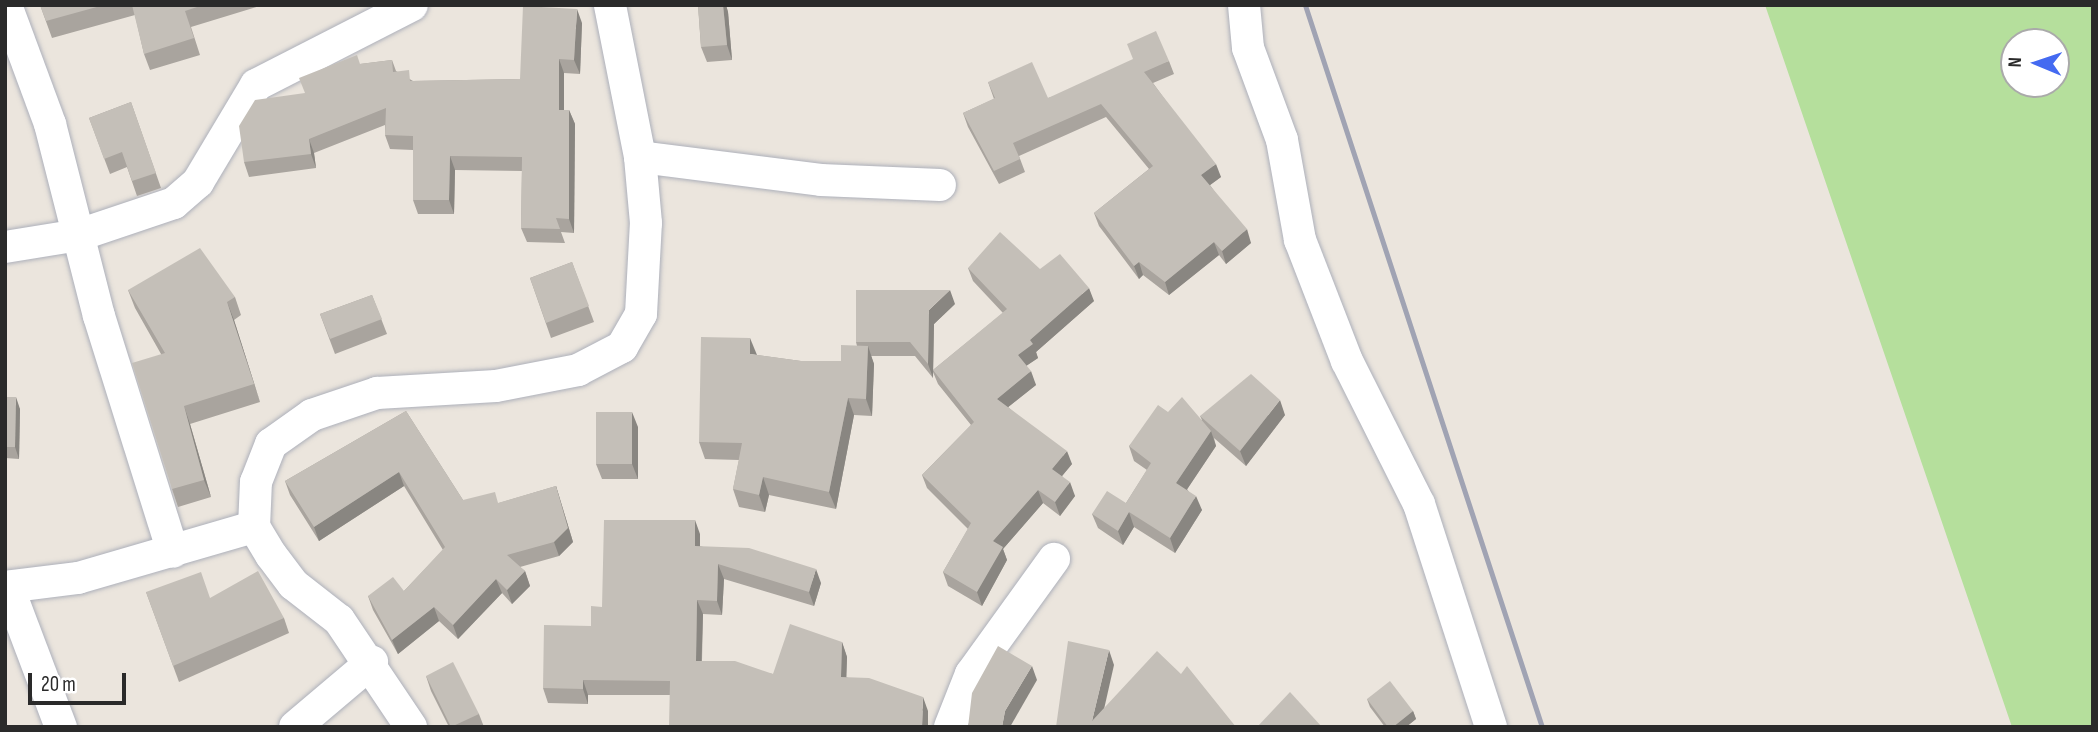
<!DOCTYPE html>
<html>
<head>
<meta charset="utf-8">
<style>
	body { margin:0 }
	#map { position:relative; width:2098px; height:732px; overflow:hidden; background:#ebe5dd; font-family:"Sofia Sans Condensed",sans-serif }
	div>[style] { position:absolute }
	[style*='--x'] { left:calc(var(--x)*1px); top:calc(var(--y)*1px); width:calc(var(--w)*1px); rotate:calc(var(--a)*1deg) }
	.green>* { inset:0; background:#b5df9c }
	.roads { filter:drop-shadow(0 0 2px #adb0ba) drop-shadow(0 0 2px #adb0ba) }
	.minor>* { height:32px; margin:-16px; padding:0 16px; transform-origin:16px; border-radius:16px; background:#fff }
	.rail>* { height:5px; margin:-2.5px; padding:0 2.5px; transform-origin:2.5px; border-radius:2.5px; background:#a0a3b3 }
	.wall>* { inset:0; background:#a9a49e }
	.shaded-wall>* { inset:0; background:#898681 }
	.building>* { inset:0; background:#c4bfb8 }
	span { translate:-50% -50%; white-space:nowrap; text-align:center; line-height:1.15; -webkit-text-stroke:7px #fff; paint-order:stroke }
	.frame { position:absolute; inset:0; border:7px solid #2a2a2a; pointer-events:none }
	.north { position:absolute; left:2000px; top:28px; width:70px; height:70px; box-sizing:border-box; background:#fff; border:2px solid #aaa; border-radius:50%; rotate:272deg; font-size:19px; font-weight:700; line-height:28px; text-align:center; color:#2a2a2a }
	.north::after { content:''; display:block; margin:auto; width:24px; height:32px; background:#446af1; clip-path:polygon(50% 0,100% 100%,50% 72%,0 100%) }
	.scale { position:absolute; left:28px; top:673px; width:98px; height:32px; box-sizing:border-box; border:4px solid #2a2a2a; border-top:0; padding-left:9px; font-size:21px; line-height:24px; white-space:nowrap; color:#2a2a2a; -webkit-text-stroke:5px #fff; paint-order:stroke }
</style>
</head>
<body>
<div id="map">
	<div class="green">
		<div style="clip-path:polygon(evenodd,1765px 5px,2093px 5px,2093px 727px,2012px 727px,1765px 5px,2014px 42px,2056px 42px,2056px 84px,2014px 84px,2014px 42px)"></div>
	</div>
	<div class="roads">
		<div class="minor">
			<div style="--x:6;--y:5;--w:127;--a:69.7"></div>
			<div style="--x:50;--y:124;--w:198;--a:75.7"></div>
			<div style="--x:99;--y:316;--w:247;--a:72.6"></div>
			<div style="--x:1244;--y:5;--w:43;--a:84.7"></div>
			<div style="--x:1248;--y:48;--w:98;--a:69.7"></div>
			<div style="--x:1282;--y:140;--w:102;--a:79.8"></div>
			<div style="--x:1300;--y:240;--w:130;--a:68.8"></div>
			<div style="--x:1347;--y:361;--w:160;--a:63.3"></div>
			<div style="--x:1419;--y:504;--w:234;--a:72.1"></div>
			<div style="--x:640;--y:157;--w:182;--a:7.2"></div>
			<div style="--x:821;--y:180;--w:119;--a:2.4"></div>
			<div style="--x:5;--y:247;--w:75;--a:-9.2"></div>
			<div style="--x:79;--y:235;--w:100;--a:-18.6"></div>
			<div style="--x:174;--y:203;--w:32;--a:-41"></div>
			<div style="--x:198;--y:182;--w:113;--a:-59.1"></div>
			<div style="--x:256;--y:85;--w:175;--a:-27.1"></div>
			<div style="--x:5;--y:587;--w:74;--a:-7"></div>
			<div style="--x:78;--y:578;--w:183;--a:-16.2"></div>
			<div style="--x:8;--y:587;--w:150;--a:69.3"></div>
			<div style="--x:295;--y:727;--w:101;--a:-40.2"></div>
			<div style="--x:411;--y:727;--w:129;--a:-123.9"></div>
			<div style="--x:339;--y:620;--w:58;--a:-142"></div>
			<div style="--x:293;--y:584;--w:36;--a:-127"></div>
			<div style="--x:271;--y:555;--w:33;--a:-121"></div>
			<div style="--x:254;--y:527;--w:45;--a:-87.5"></div>
			<div style="--x:256;--y:482;--w:41;--a:-68.5"></div>
			<div style="--x:271;--y:444;--w:50;--a:-35.3"></div>
			<div style="--x:312;--y:415;--w:69;--a:-18.7"></div>
			<div style="--x:377;--y:393;--w:119;--a:-3.4"></div>
			<div style="--x:496;--y:386;--w:84;--a:-11"></div>
			<div style="--x:578;--y:370;--w:50;--a:-27.6"></div>
			<div style="--x:622;--y:347;--w:38;--a:-60"></div>
			<div style="--x:641;--y:314;--w:91;--a:-86.9"></div>
			<div style="--x:646;--y:223;--w:66;--a:-95.2"></div>
			<div style="--x:640;--y:157;--w:155;--a:-101.2"></div>
			<div style="--x:950;--y:727;--w:57;--a:-68.4"></div>
			<div style="--x:971;--y:674;--w:142;--a:-54.2"></div>
		</div>
	</div>
	<div class="rail">
		<div style="--x:1305;--y:5;--w:760;--a:71.83"></div>
	</div>
	<div class="wall">
		<div style="clip-path:polygon(40px 5px,263px 5px,191px 27px,200px 55px,150px 70px,144px 54px,135px 15px,52px 38px)"></div>
		<div style="clip-path:polygon(698px 5px,726px 5px,728px 12px,732px 60px,707px 62px,701px 47px)"></div>
		<div style="clip-path:polygon(582px 23px,580px 74px,564px 73px,564px 110px,569px 110px,575px 124px,574px 233px,561px 232px,565px 243px,527px 242px,521px 228px,522px 171px,455px 170px,454px 214px,418px 214px,413px 200px,413px 150px,390px 149px,385px 135px,385px 125px,314px 153px,316px 168px,249px 177px,244px 162px,360px 64px,392px 60px,396px 71px,413px 81px,520px 79px)"></div>
		<div style="clip-path:polygon(1169px 61px,1174px 74px,1153px 83px,1221px 177px,1210px 185px,1251px 243px,1226px 264px,1219px 255px,1169px 295px,1143px 275px,1139px 279px,1099px 226px,1094px 213px,1149px 169px,1106px 117px,1019px 156px,1025px 172px,999px 184px,968px 127px,963px 113px,994px 99px,988px 82px,1048px 98px)"></div>
		<div style="clip-path:polygon(131px 102px,161px 188px,137px 196px,127px 167px,110px 174px,89px 118px)"></div>
		<div style="clip-path:polygon(572px 262px,594px 322px,551px 338px,530px 278px)"></div>
		<div style="clip-path:polygon(968px 268px,1040px 269px,1094px 301px,1036px 352px,1038px 358px,1026px 366px,1036px 385px,1008px 407px,1072px 464px,1062px 476px,1075px 496px,1060px 516px,1043px 503px,1003px 549px,1007px 560px,982px 606px,948px 586px,943px 572px,968px 529px,927px 488px,922px 475px,971px 425px,938px 384px,933px 372px,933px 378px,915px 356px,871px 356px,874px 364px,872px 416px,854px 415px,836px 509px,769px 495px,765px 512px,739px 507px,733px 489px,739px 460px,705px 459px,699px 442px,757px 355px,801px 361px,841px 361px,857px 346px,856px 342px,955px 304px,934px 324px,933px 370px,1003px 313px,973px 281px)"></div>
		<div style="clip-path:polygon(128px 290px,235px 297px,241px 315px,234px 320px,260px 402px,190px 424px,211px 497px,178px 507px,172px 489px,161px 354px,135px 308px)"></div>
		<div style="clip-path:polygon(372px 295px,387px 334px,335px 354px,320px 314px)"></div>
		<div style="clip-path:polygon(5px 397px,20px 409px,19px 459px,5px 458px)"></div>
		<div style="clip-path:polygon(406px 411px,463px 500px,499px 503px,556px 486px,573px 542px,559px 556px,520px 567px,525px 571px,530px 586px,512px 604px,502px 593px,458px 639px,439px 621px,398px 654px,373px 610px,368px 596px,404px 591px,443px 550px,404px 486px,319px 541px,290px 495px,285px 481px)"></div>
		<div style="clip-path:polygon(1168px 412px,1202px 420px,1200px 416px,1285px 415px,1246px 466px,1214px 438px,1216px 446px,1187px 489px,1202px 510px,1175px 553px,1134px 527px,1123px 545px,1098px 528px,1092px 514px,1126px 503px,1147px 470px,1134px 461px,1129px 446px)"></div>
		<div style="clip-path:polygon(638px 427px,638px 479px,602px 479px,596px 464px)"></div>
		<div style="clip-path:polygon(700px 534px,700px 546px,821px 583px,814px 606px,724px 579px,722px 615px,703px 614px,702px 661px,773px 674px,842px 642px,847px 657px,846px 677px,928px 711px,669px 695px,588px 695px,588px 704px,548px 703px,543px 688px,591px 626px,602px 607px)"></div>
		<div style="clip-path:polygon(146px 592px,210px 598px,284px 618px,289px 633px,179px 682px)"></div>
		<div style="clip-path:polygon(426px 676px,479px 714px,484px 727px,449px 727px,431px 691px)"></div>
		<div style="clip-path:polygon(1367px 699px,1413px 711px,1416px 719px,1406px 727px,1385px 727px,1370px 707px)"></div>
	</div>
	<div class="shaded-wall">
		<div style="clip-path:polygon(723px 5px,726px 5px,728px 12px,732px 60px,727px 45px)"></div>
		<div style="clip-path:polygon(577px 9px,582px 23px,580px 74px,574px 60px)"></div>
		<div style="clip-path:polygon(559px 59px,564px 73px,564px 124px,559px 110px)"></div>
		<div style="clip-path:polygon(569px 110px,575px 124px,574px 233px,569px 219px)"></div>
		<div style="clip-path:polygon(309px 139px,314px 153px,316px 168px,311px 154px)"></div>
		<div style="clip-path:polygon(450px 156px,455px 170px,454px 214px,449px 200px)"></div>
		<div style="clip-path:polygon(1216px 164px,1221px 177px,1206px 188px,1201px 175px)"></div>
		<div style="clip-path:polygon(1247px 229px,1251px 243px,1226px 264px,1222px 251px)"></div>
		<div style="clip-path:polygon(1214px 242px,1219px 255px,1169px 295px,1165px 282px)"></div>
		<div style="clip-path:polygon(1139px 262px,1143px 275px,1139px 279px,1134px 266px)"></div>
		<div style="clip-path:polygon(1089px 288px,1094px 301px,1036px 352px,1038px 358px,1023px 368px,1018px 355px,1030px 340px)"></div>
		<div style="clip-path:polygon(950px 290px,955px 304px,934px 324px,933px 378px,928px 364px,929px 310px)"></div>
		<div style="clip-path:polygon(227px 302px,234px 320px,260px 402px,254px 384px)"></div>
		<div style="clip-path:polygon(750px 338px,757px 355px,750px 354px)"></div>
		<div style="clip-path:polygon(868px 346px,874px 364px,872px 416px,866px 399px)"></div>
		<div style="clip-path:polygon(1031px 371px,1036px 385px,1002px 412px,997px 399px)"></div>
		<div style="clip-path:polygon(16px 397px,20px 409px,19px 459px,15px 447px)"></div>
		<div style="clip-path:polygon(848px 398px,854px 415px,836px 509px,829px 492px)"></div>
		<div style="clip-path:polygon(1280px 400px,1285px 415px,1246px 466px,1240px 451px)"></div>
		<div style="clip-path:polygon(184px 406px,190px 424px,211px 497px,204px 480px)"></div>
		<div style="clip-path:polygon(632px 412px,638px 427px,638px 479px,632px 464px)"></div>
		<div style="clip-path:polygon(1211px 431px,1216px 446px,1182px 497px,1176px 483px)"></div>
		<div style="clip-path:polygon(1067px 451px,1072px 464px,1057px 482px,1052px 469px)"></div>
		<div style="clip-path:polygon(399px 472px,404px 486px,319px 541px,314px 527px)"></div>
		<div style="clip-path:polygon(763px 477px,769px 495px,765px 512px,759px 495px)"></div>
		<div style="clip-path:polygon(1070px 482px,1075px 496px,1060px 516px,1055px 502px)"></div>
		<div style="clip-path:polygon(556px 486px,573px 542px,559px 556px,554px 542px)"></div>
		<div style="clip-path:polygon(1038px 490px,1043px 503px,1003px 549px,1007px 560px,982px 606px,977px 592px,993px 541px)"></div>
		<div style="clip-path:polygon(1196px 496px,1202px 510px,1175px 553px,1170px 538px)"></div>
		<div style="clip-path:polygon(1129px 512px,1134px 527px,1123px 545px,1118px 531px)"></div>
		<div style="clip-path:polygon(695px 520px,700px 534px,700px 560px,695px 546px)"></div>
		<div style="clip-path:polygon(718px 564px,724px 579px,722px 615px,717px 601px)"></div>
		<div style="clip-path:polygon(816px 569px,821px 583px,814px 606px,809px 592px)"></div>
		<div style="clip-path:polygon(525px 571px,530px 586px,512px 604px,507px 590px)"></div>
		<div style="clip-path:polygon(496px 579px,502px 593px,458px 639px,453px 625px)"></div>
		<div style="clip-path:polygon(697px 600px,703px 614px,701px 675px,696px 661px)"></div>
		<div style="clip-path:polygon(434px 607px,439px 621px,398px 654px,392px 640px)"></div>
		<div style="clip-path:polygon(842px 642px,847px 657px,846px 691px,841px 677px)"></div>
		<div style="clip-path:polygon(1109px 650px,1114px 665px,1100px 727px,1092px 721px)"></div>
		<div style="clip-path:polygon(1032px 666px,1037px 680px,1010px 727px,1002px 727px,1005px 711px)"></div>
		<div style="clip-path:polygon(583px 680px,588px 695px,588px 704px,583px 689px)"></div>
		<div style="clip-path:polygon(923px 697px,928px 711px,928px 727px,922px 727px)"></div>
		<div style="clip-path:polygon(1413px 711px,1416px 719px,1406px 727px,1393px 727px)"></div>
	</div>
	<div class="building">
		<div style="clip-path:polygon(40px 5px,104px 5px,46px 21px)"></div>
		<div style="clip-path:polygon(132px 5px,203px 5px,185px 11px,194px 38px,144px 54px)"></div>
		<div style="clip-path:polygon(698px 5px,723px 5px,727px 45px,701px 47px)"></div>
		<div style="clip-path:polygon(523px 6px,577px 9px,574px 60px,559px 59px,559px 110px,569px 110px,569px 219px,556px 218px,560px 229px,521px 228px,522px 157px,450px 156px,449px 200px,413px 200px,413px 136px,385px 135px,386px 108px,309px 139px,311px 154px,244px 162px,239px 126px,255px 100px,305px 93px,299px 78px,357px 55px,360px 64px,392px 60px,393px 72px,409px 70px,410px 81px,520px 79px)"></div>
		<div style="clip-path:polygon(1156px 31px,1169px 61px,1144px 72px,1216px 164px,1201px 175px,1247px 229px,1222px 251px,1214px 242px,1165px 282px,1139px 262px,1134px 266px,1094px 213px,1153px 166px,1101px 104px,1013px 143px,1020px 159px,994px 171px,963px 113px,995px 98px,988px 82px,1032px 62px,1048px 98px,1133px 59px,1127px 44px)"></div>
		<div style="clip-path:polygon(131px 102px,156px 173px,132px 181px,122px 152px,104px 159px,89px 118px)"></div>
		<div style="clip-path:polygon(1000px 232px,1040px 269px,1060px 254px,1089px 288px,1030px 340px,1033px 344px,1018px 355px,1031px 371px,997px 399px,1067px 451px,1052px 469px,1070px 482px,1055px 502px,1038px 490px,993px 541px,1003px 547px,977px 592px,943px 572px,971px 523px,922px 475px,974px 422px,933px 370px,1007px 309px,968px 268px)"></div>
		<div style="clip-path:polygon(200px 248px,235px 297px,227px 302px,254px 384px,184px 406px,204px 480px,172px 489px,132px 363px,165px 353px,128px 290px)"></div>
		<div style="clip-path:polygon(572px 262px,589px 306px,546px 323px,530px 278px)"></div>
		<div style="clip-path:polygon(856px 290px,950px 290px,929px 310px,928px 364px,910px 342px,856px 342px)"></div>
		<div style="clip-path:polygon(372px 295px,382px 319px,330px 339px,320px 314px)"></div>
		<div style="clip-path:polygon(701px 337px,750px 338px,750px 354px,801px 361px,841px 361px,841px 345px,868px 346px,866px 399px,848px 398px,829px 492px,763px 477px,759px 495px,733px 489px,742px 443px,699px 442px)"></div>
		<div style="clip-path:polygon(1251px 374px,1280px 400px,1240px 451px,1200px 416px)"></div>
		<div style="clip-path:polygon(5px 397px,16px 397px,15px 447px,5px 447px)"></div>
		<div style="clip-path:polygon(1182px 397px,1211px 431px,1176px 483px,1196px 496px,1170px 538px,1129px 512px,1118px 531px,1092px 514px,1107px 491px,1126px 503px,1151px 463px,1129px 446px,1158px 405px,1168px 412px)"></div>
		<div style="clip-path:polygon(406px 411px,463px 500px,495px 492px,498px 503px,556px 486px,568px 528px,554px 542px,507px 555px,525px 571px,507px 590px,496px 579px,453px 625px,434px 607px,392px 640px,368px 596px,393px 577px,404px 591px,445px 547px,399px 472px,314px 527px,285px 481px)"></div>
		<div style="clip-path:polygon(596px 412px,632px 412px,632px 464px,596px 464px)"></div>
		<div style="clip-path:polygon(604px 520px,695px 520px,695px 546px,749px 548px,816px 569px,809px 592px,718px 564px,717px 601px,697px 600px,696px 661px,735px 661px,773px 674px,790px 624px,842px 642px,841px 677px,869px 678px,923px 697px,922px 727px,669px 727px,670px 681px,583px 680px,583px 689px,543px 688px,544px 625px,591px 626px,591px 606px,602px 607px)"></div>
		<div style="clip-path:polygon(258px 571px,284px 618px,173px 666px,146px 592px,201px 572px,210px 598px)"></div>
		<div style="clip-path:polygon(1068px 641px,1109px 650px,1092px 721px,1157px 651px,1181px 674px,1187px 666px,1236px 727px,1056px 727px)"></div>
		<div style="clip-path:polygon(998px 646px,1032px 666px,1005px 711px,1002px 727px,968px 727px,972px 693px)"></div>
		<div style="clip-path:polygon(453px 662px,479px 714px,451px 727px,426px 676px)"></div>
		<div style="clip-path:polygon(1390px 681px,1413px 711px,1393px 727px,1388px 727px,1367px 699px)"></div>
		<div style="clip-path:polygon(1290px 692px,1322px 727px,1258px 726px)"></div>
	</div>
	<div class="frame"></div>
	<div class="north">N</div>
	<div class="scale">20 m</div>
</div>
</body>
</html>
